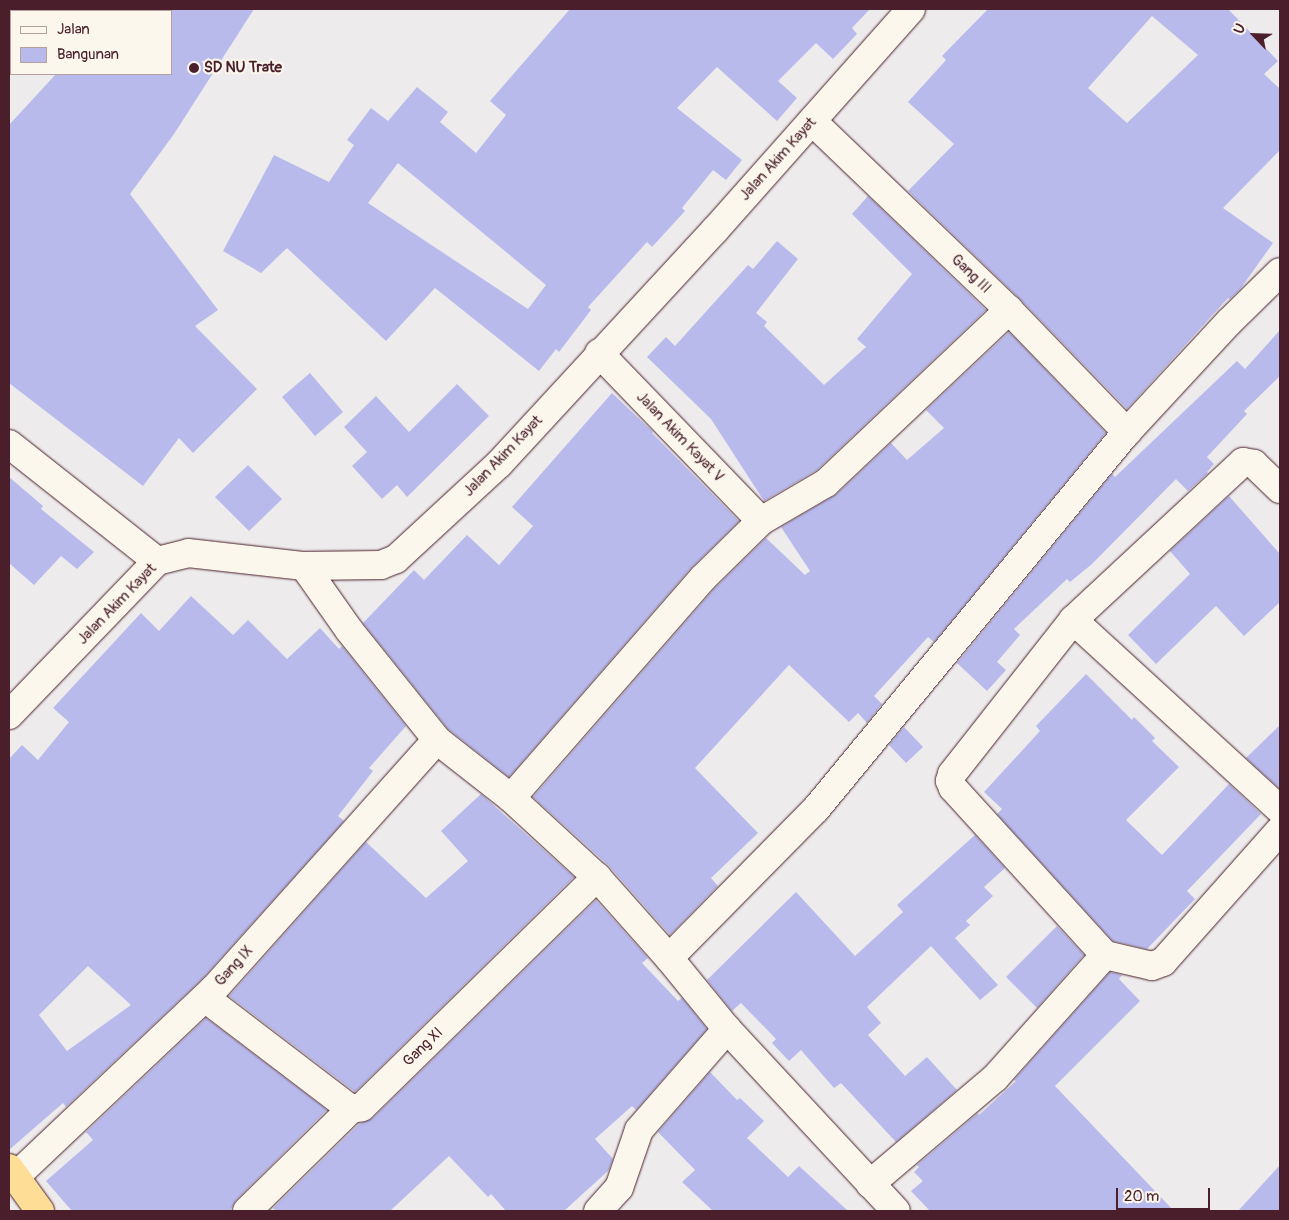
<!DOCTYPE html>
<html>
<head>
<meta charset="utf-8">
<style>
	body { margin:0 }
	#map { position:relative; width:1289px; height:1220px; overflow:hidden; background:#eeebec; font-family:Pangolin,sans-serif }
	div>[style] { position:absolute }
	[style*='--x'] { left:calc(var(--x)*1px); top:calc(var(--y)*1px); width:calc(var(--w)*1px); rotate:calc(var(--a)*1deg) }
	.building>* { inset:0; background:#b8baec }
	.roads { filter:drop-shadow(0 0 1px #4a1f2b) drop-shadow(0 0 1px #4a1f2b) }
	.street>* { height:28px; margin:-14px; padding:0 14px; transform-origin:14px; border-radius:14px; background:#fbf7ec }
	.secondary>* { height:28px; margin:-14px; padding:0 14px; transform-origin:14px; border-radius:14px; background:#fbf7ec }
	.highway>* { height:28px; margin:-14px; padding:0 14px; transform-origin:14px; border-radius:14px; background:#fedd96 }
	.dots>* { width:14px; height:14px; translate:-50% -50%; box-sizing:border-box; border:2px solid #fbf7ec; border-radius:50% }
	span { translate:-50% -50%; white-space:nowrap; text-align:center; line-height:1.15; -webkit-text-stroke:4px #fbf7ec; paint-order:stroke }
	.poi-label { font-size:15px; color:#4a1f2b; font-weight:700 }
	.left { translate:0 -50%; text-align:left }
	.street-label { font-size:15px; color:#4a1f2b }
	.frame { position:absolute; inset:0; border:10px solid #4a1f2b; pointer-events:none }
	.legend { position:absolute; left:10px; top:10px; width:162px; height:65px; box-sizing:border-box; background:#fbf7ec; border:1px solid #b4a19f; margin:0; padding:6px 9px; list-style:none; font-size:15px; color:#4a1f2b }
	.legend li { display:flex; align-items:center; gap:10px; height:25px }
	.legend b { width:25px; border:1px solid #b4a19f }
	.north { position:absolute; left:1229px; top:10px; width:50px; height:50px; -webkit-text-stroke:4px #fbf7ec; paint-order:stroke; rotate:294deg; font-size:14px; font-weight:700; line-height:20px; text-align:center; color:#4a1f2b }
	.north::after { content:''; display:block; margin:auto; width:18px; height:22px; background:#4a1f2b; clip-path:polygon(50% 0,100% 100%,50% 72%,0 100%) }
	.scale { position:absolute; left:1116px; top:1188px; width:94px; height:22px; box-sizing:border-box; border:2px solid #4a1f2b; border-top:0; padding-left:6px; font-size:15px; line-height:18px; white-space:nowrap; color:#4a1f2b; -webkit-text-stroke:4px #fbf7ec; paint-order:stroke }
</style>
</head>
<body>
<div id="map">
	<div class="building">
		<div style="clip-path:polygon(171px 9px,254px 9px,174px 134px,130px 194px,218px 310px,195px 326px,257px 389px,193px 453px,179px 438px,143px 486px,9px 383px,9px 125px,56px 74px,171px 74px)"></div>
		<div style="clip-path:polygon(evenodd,570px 9px,870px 9px,852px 28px,857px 34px,833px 59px,816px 43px,778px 81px,797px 98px,777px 121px,717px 67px,677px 108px,742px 160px,726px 180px,713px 170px,682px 208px,685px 211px,652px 247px,647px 242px,588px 307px,591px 310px,559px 352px,556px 349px,539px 371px,435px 288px,386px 341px,287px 248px,261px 273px,223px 251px,274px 155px,329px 182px,354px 145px,347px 140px,371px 108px,388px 121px,417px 87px,448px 112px,440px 122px,476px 153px,506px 115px,490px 101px,570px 9px,398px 163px,546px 285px,528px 309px,368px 203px,398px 163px)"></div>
		<div style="clip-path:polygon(evenodd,988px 9px,1228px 9px,1278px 61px,1264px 74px,1280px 89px,1280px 150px,1223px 208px,1273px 243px,1241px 288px,1230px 299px,1228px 298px,1127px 409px,1020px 299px,908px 191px,954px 144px,908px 102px,946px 60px,942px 56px,988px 9px,1152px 16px,1198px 55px,1127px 123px,1088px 88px,1152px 16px)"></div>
		<div style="clip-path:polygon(868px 196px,986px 310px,817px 470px,764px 501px,711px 419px,647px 357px,666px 337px,675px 346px,748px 265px,753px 269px,777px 241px,798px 259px,756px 313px,767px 322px,764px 326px,824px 385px,866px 347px,857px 339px,912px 274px,852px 214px)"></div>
		<div style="clip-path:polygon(1280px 330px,1280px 376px,1244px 411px,1247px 414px,1207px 457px,1214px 464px,1207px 472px,1208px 473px,1188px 491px,1176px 479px,1092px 564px,1070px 582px,1067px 579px,1014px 629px,1020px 635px,997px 662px,1006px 670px,987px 691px,957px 663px,1112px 474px,1115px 477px,1237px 361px,1245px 369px)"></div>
		<div style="clip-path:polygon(1009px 332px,1106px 433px,934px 642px,928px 637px,874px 696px,882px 704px,867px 723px,858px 713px,849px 722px,789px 665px,695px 768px,758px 833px,711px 878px,718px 886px,670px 935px,608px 865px,533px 797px,714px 589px,766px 538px,805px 575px,810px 571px,781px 527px,837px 494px,891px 443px,907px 460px,944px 428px,926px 410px)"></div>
		<div style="clip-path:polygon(310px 373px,343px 412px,315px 436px,282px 397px)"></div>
		<div style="clip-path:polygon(457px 384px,489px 416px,407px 497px,397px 485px,382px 499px,352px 466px,367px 452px,344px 427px,376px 396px,409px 432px)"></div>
		<div style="clip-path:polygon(612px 393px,650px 429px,653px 432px,652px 433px,739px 521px,691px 568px,509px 777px,448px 729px,363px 623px,414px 570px,424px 580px,467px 535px,499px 565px,533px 526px,512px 507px)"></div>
		<div style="clip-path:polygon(248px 465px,282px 499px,249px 531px,215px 497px)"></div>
		<div style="clip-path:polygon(9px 477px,43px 506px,41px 509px,94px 552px,77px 569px,61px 556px,34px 585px,9px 563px)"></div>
		<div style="clip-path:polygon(1229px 496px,1280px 554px,1280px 602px,1244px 636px,1216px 606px,1156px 664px,1128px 635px,1190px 574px,1170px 551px)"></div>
		<div style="clip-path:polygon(evenodd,191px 596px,233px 635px,248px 620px,287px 659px,320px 628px,339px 649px,342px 646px,406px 726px,369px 768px,373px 771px,338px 816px,344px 821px,203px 978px,66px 1107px,63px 1103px,9px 1150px,9px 759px,22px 745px,38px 760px,69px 722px,53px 708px,141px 613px,159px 631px,191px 596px,88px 966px,131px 1005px,67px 1051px,39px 1015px,88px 966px)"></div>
		<div style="clip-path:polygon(1086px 674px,1132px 720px,1134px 717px,1155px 738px,1152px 741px,1179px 767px,1126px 820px,1162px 855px,1229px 784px,1261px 814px,1187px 891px,1195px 899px,1147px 949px,1113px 941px,997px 814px,1002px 809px,984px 792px,1040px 731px,1036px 726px)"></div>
		<div style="clip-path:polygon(1280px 725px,1280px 789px,1246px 758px)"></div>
		<div style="clip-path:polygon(904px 727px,923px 747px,906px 763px,889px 745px)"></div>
		<div style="clip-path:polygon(481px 794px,574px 877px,355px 1092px,229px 996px,366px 842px,426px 898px,468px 861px,441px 831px)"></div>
		<div style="clip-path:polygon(975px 835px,1005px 868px,984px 887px,993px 896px,966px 921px,970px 925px,955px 938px,998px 985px,980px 1000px,931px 946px,867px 1007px,881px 1023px,868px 1035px,905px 1076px,927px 1057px,957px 1090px,896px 1142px,841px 1083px,834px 1088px,801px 1050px,789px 1061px,772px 1043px,776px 1039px,741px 1003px,732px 1011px,707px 980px,796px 892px,855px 956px,903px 912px,897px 905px)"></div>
		<div style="clip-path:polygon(596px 900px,648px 958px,642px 963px,678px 1001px,682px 998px,707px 1029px,636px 1110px,632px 1106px,595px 1139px,613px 1159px,609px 1170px,564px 1211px,506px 1211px,491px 1194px,488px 1197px,449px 1156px,390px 1211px,276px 1211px,273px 1208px,359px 1124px,373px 1118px)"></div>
		<div style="clip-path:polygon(1057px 926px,1084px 955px,1037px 1008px,1006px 977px)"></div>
		<div style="clip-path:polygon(1110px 972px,1122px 975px,1119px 979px,1140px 1001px,1055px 1086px,1174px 1211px,930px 1211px,911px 1191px,923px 1181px,914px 1172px,919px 1167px,917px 1165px,978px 1113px,979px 1115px,1016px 1081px,1014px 1080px)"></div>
		<div style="clip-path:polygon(206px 1018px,327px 1110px,236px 1200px,230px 1211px,72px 1211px,46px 1181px,93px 1140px,86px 1132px)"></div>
		<div style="clip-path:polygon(710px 1072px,737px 1100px,740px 1098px,764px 1121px,747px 1138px,788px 1177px,799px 1166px,848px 1211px,713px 1211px,682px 1182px,695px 1170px,658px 1132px)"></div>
		<div style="clip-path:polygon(1280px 1165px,1280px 1211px,1238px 1211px)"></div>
	</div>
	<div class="roads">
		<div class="street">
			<div style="--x:812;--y:121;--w:273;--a:43.8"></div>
			<div style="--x:1009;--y:310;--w:170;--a:46"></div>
			<div style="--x:599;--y:353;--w:233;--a:46"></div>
			<div style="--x:9;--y:444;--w:189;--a:38.3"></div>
			<div style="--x:304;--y:566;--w:78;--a:54.9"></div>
			<div style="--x:349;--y:630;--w:141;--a:51.3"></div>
			<div style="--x:437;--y:740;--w:94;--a:38.1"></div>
			<div style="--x:511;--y:798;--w:117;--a:42.6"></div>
			<div style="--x:597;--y:877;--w:108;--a:48.4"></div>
			<div style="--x:669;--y:958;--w:92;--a:50.8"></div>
			<div style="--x:727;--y:1029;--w:248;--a:47.1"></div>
			<div style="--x:1073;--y:620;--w:281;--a:42.5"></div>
			<div style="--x:511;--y:798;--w:292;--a:-48.9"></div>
			<div style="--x:703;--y:578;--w:81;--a:-44.5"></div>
			<div style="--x:761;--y:521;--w:75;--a:-30.3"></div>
			<div style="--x:826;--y:483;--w:252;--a:-43.4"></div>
			<div style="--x:1105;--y:955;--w:226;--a:-132.3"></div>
			<div style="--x:953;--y:788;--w:8;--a:-113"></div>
			<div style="--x:950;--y:781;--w:7;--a:-74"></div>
			<div style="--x:952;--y:774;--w:196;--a:-51.8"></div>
			<div style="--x:1073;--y:620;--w:232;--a:-42.9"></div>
			<div style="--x:1243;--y:462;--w:11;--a:10"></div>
			<div style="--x:1254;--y:464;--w:36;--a:44"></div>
			<div style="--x:669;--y:958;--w:209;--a:-45.4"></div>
			<div style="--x:816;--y:809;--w:489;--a:-50.5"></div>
			<div style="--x:1127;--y:432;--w:150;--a:-47.2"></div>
			<div style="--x:1229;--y:322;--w:71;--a:-44.4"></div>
			<div style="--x:214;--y:989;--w:9;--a:111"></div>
			<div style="--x:211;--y:997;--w:7;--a:74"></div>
			<div style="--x:213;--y:1004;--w:173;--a:37.3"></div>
			<div style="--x:15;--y:1177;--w:274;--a:-43.4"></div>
			<div style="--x:214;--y:989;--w:334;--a:-48.2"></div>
			<div style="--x:870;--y:1184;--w:164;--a:-40.3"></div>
			<div style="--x:995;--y:1078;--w:165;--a:-48.2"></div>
			<div style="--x:1105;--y:955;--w:48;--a:13.2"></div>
			<div style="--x:1152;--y:966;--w:12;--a:-20"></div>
			<div style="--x:1163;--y:962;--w:176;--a:-48.4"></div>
			<div style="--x:247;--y:1211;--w:146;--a:-44.4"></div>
			<div style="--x:351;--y:1109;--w:11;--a:-10"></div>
			<div style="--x:362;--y:1107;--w:329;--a:-44.4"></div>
			<div style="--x:598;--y:1211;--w:31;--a:-48"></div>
			<div style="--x:619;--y:1188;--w:61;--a:-71"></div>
			<div style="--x:639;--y:1130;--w:134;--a:-48.9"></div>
		</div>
		<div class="secondary">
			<div style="--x:9;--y:715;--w:214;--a:-46.1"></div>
			<div style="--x:157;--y:561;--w:32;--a:-14"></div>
			<div style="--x:188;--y:553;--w:117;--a:6.4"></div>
			<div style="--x:304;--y:566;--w:77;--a:-0.7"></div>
			<div style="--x:381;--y:565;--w:16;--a:-22"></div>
			<div style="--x:396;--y:559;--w:140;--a:-42.7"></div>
			<div style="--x:499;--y:464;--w:318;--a:-47.3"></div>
			<div style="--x:715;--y:230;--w:295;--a:-48.4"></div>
		</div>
		<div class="highway">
			<div style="--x:9;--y:1168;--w:53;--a:54.2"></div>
		</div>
	</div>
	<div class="dots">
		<div style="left:194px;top:68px;background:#4a1f2b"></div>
	</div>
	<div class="poi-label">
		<span class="left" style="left:204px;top:68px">SD NU Trate</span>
	</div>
	<div class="street-label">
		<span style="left:778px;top:159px;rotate:-48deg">Jalan Akim Kayat</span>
		<span style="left:971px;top:274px;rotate:44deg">Gang III</span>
		<span style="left:680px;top:437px;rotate:46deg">Jalan Akim Kayat V</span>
		<span style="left:503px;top:456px;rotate:-46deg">Jalan Akim Kayat</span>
		<span style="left:117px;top:604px;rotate:-46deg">Jalan Akim Kayat</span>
		<span style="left:234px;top:966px;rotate:-48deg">Gang IX</span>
		<span style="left:423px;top:1047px;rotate:-44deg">Gang XI</span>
	</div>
	<div class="frame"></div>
	<ul class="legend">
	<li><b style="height:6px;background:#fbf7ec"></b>Jalan</li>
	<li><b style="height:14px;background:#b8baec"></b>Bangunan</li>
	</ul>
	<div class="north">U</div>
	<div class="scale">20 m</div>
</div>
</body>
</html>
